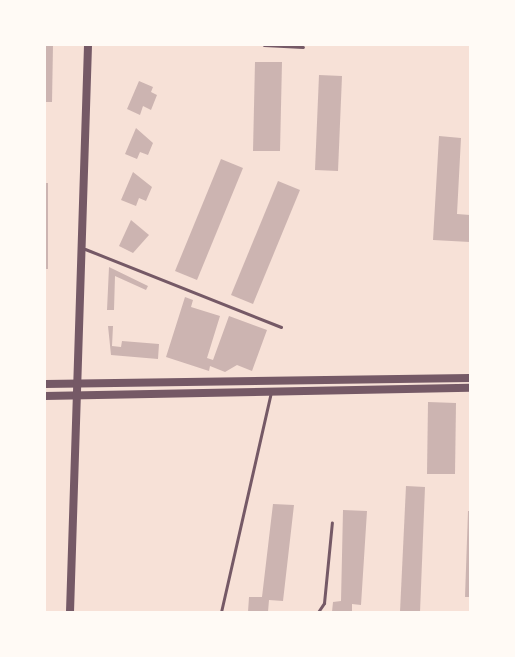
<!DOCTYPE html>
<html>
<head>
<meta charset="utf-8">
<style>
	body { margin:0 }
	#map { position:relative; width:515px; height:657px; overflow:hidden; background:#f7e1d7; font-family:Cabin,sans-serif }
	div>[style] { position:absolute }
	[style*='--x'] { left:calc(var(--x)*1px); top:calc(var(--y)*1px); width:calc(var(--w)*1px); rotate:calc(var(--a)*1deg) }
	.building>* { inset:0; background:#ccb4b1 }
	.service>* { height:3px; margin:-1.5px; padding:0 1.5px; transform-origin:1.5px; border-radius:1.5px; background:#755966 }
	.tertiary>* { height:8px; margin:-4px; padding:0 4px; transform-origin:4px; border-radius:4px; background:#755966 }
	span { translate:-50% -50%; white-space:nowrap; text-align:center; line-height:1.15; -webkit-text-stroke:4.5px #fffaf5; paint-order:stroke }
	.frame { position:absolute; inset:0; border:46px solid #fffaf5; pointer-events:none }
</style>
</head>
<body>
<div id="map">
	<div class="building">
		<div style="clip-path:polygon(45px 45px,53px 45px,52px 102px,45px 102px)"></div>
		<div style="clip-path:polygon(255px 62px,282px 62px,280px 151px,253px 151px)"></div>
		<div style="clip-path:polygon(319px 75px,342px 76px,338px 171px,315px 170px)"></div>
		<div style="clip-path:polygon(139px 81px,153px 87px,151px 92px,157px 95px,151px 110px,143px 106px,140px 115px,127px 109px)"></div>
		<div style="clip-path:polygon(136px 128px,153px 143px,148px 155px,140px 152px,137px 159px,125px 154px)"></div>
		<div style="clip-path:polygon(439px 136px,461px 138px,457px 214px,470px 215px,470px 242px,433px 240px)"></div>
		<div style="clip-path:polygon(221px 159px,243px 168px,197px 280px,175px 271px)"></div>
		<div style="clip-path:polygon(133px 172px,152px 187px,146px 201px,139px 198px,136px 206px,121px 200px)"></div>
		<div style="clip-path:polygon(278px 181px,300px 190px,253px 304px,231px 295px)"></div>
		<div style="clip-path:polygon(45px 183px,48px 183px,48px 269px,45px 269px)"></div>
		<div style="clip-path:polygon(131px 220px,149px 235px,133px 253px,119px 246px)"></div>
		<div style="clip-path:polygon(109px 267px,148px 286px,146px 290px,115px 276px,114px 310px,107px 310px)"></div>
		<div style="clip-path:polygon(185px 297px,193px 300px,191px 307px,220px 316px,207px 358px,213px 360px,229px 316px,267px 330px,252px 371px,237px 365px,225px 372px,210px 366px,209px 371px,166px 357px)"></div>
		<div style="clip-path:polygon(108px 326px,113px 326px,112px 346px,121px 347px,122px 341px,159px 344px,158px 359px,111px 355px)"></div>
		<div style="clip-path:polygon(428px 402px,456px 403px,455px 474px,427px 474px)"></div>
		<div style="clip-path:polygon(406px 486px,425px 487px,420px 612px,400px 612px)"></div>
		<div style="clip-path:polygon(273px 504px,294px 505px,283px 601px,269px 600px,268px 612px,248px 612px,249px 597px,262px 597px)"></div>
		<div style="clip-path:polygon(343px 510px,367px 511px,361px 605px,352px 604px,352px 612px,332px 612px,333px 602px,341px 601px)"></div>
		<div style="clip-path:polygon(468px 511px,470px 511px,470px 597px,465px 597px)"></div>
	</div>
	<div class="service">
		<div style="--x:264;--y:45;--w:39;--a:3"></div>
		<div style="--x:85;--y:249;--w:211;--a:21.7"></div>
		<div style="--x:221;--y:612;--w:226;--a:-77.2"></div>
		<div style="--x:318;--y:612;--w:11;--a:-56"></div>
		<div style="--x:324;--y:603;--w:81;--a:-84.4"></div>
	</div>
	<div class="tertiary">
		<div style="--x:45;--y:384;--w:425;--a:-0.8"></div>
		<div style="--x:45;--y:396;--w:425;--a:-1.1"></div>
		<div style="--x:70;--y:612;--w:567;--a:-88.18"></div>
	</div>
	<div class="frame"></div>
</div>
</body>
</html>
